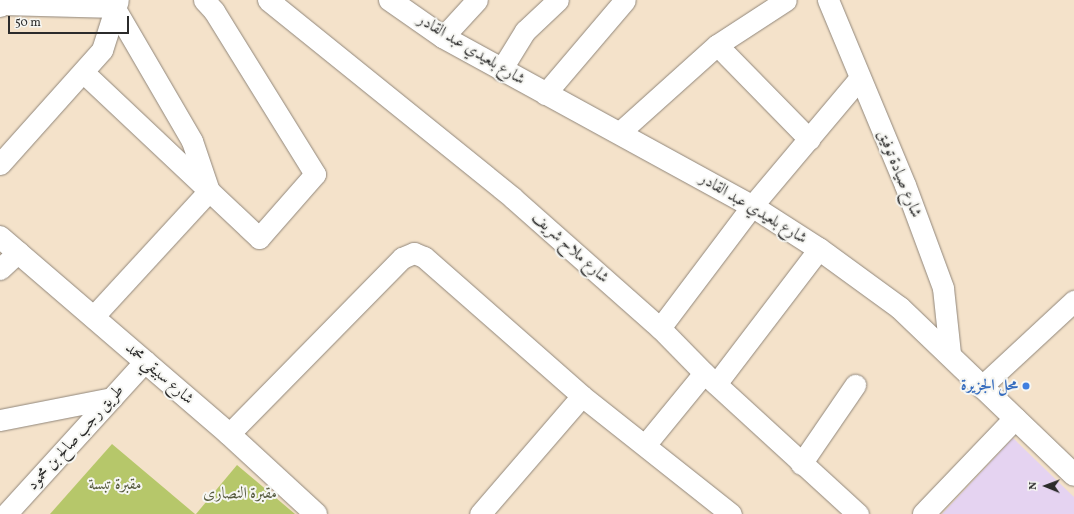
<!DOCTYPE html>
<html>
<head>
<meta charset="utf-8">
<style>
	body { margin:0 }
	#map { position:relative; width:1074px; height:514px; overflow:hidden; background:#f4e2ca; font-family:Vollkorn,Amiri,serif }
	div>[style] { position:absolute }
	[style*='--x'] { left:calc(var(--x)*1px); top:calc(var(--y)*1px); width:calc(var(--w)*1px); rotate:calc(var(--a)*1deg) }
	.built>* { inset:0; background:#e5d3f1 }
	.green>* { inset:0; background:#b6c76a }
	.roads { filter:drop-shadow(0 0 1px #90867a) drop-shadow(0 0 1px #90867a) }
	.minor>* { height:21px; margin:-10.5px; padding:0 10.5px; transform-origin:10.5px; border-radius:10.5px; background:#fff }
	.major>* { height:22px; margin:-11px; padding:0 11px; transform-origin:11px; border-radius:11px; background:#fff }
	.dots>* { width:11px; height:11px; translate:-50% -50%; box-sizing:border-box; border:2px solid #f6f6f2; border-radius:50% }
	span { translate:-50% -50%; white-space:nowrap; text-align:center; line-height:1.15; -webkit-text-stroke:4px #f6f6f2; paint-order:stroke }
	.street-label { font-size:16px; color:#2b2b2b }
	.shop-label { font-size:16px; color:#366cbe; font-weight:700 }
	.right { translate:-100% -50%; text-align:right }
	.park-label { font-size:16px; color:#555a3e }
	.north { position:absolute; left:1026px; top:466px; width:40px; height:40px; -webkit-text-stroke:3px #f6f6f2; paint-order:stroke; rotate:271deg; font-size:11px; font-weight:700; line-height:16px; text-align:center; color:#2b2b2b }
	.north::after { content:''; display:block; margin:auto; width:14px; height:18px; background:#2b2b2b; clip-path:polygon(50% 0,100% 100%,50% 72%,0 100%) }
	.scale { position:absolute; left:8px; top:16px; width:121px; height:18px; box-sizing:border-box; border:2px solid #2b2b2b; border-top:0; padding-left:5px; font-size:12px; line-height:14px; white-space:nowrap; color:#2b2b2b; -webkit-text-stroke:3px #f6f6f2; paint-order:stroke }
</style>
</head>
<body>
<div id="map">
	<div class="built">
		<div style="clip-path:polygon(1013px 438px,1074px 497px,1074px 514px,942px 514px)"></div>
	</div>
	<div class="green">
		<div style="clip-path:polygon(112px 444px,195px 514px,50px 514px)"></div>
		<div style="clip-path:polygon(237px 465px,295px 514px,196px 514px)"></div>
	</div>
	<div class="roads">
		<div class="minor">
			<div style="--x:110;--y:0;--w:163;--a:59.8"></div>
			<div style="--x:192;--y:141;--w:50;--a:71.2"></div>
			<div style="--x:268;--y:0;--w:315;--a:38.9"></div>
			<div style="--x:513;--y:198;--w:196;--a:41.5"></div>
			<div style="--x:660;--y:328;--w:63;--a:45.6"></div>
			<div style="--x:704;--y:373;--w:209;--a:42.5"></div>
			<div style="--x:828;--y:0;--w:200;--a:67.4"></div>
			<div style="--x:905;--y:185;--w:110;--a:69.7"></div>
			<div style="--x:943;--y:288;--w:66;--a:83.9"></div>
			<div style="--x:0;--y:6;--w:3;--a:-45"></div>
			<div style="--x:2;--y:4;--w:114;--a:1.5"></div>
			<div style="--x:443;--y:37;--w:50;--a:-47.4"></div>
			<div style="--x:717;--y:45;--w:132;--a:45.6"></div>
			<div style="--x:501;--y:70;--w:46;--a:-58.4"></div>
			<div style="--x:525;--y:31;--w:45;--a:-43.2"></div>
			<div style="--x:83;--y:72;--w:242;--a:43.3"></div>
			<div style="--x:259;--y:238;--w:85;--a:-48.8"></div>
			<div style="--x:315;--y:174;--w:192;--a:-121.8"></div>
			<div style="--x:214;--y:11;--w:15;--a:-132"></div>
			<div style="--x:545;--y:94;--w:123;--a:-49.6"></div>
			<div style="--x:620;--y:132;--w:130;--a:-41.9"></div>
			<div style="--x:717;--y:45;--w:82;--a:-33.1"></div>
			<div style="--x:0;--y:164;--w:153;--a:-48.2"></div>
			<div style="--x:102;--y:50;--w:52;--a:-72.3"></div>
			<div style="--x:0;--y:269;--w:25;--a:-43"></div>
			<div style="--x:93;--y:317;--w:171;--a:-47.4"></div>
			<div style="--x:660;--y:328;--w:153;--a:-53"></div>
			<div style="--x:752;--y:206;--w:166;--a:-49.9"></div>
			<div style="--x:716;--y:384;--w:170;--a:-52.7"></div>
			<div style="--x:981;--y:387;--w:127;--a:-42.8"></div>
			<div style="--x:0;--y:420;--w:114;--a:-11.1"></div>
			<div style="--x:229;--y:434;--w:247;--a:-45.5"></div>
			<div style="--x:402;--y:258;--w:13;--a:-23"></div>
			<div style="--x:414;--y:253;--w:11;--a:22"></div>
			<div style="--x:424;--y:257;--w:210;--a:41.3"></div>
			<div style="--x:582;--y:396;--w:190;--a:38.4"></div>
			<div style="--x:645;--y:445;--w:93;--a:-50.7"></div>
			<div style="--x:801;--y:464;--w:96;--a:-55.6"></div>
			<div style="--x:6;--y:514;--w:207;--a:-47.7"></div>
			<div style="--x:480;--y:514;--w:156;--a:-49.2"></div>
		</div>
		<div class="major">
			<div style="--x:390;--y:0;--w:65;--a:34.9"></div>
			<div style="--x:443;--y:37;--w:352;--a:28.7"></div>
			<div style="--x:752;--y:206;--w:80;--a:32.7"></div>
			<div style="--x:819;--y:249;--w:100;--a:36.1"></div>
			<div style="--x:900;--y:308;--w:241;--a:43.8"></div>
			<div style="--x:0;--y:237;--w:302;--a:40.7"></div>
			<div style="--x:229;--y:434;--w:118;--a:42.6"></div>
			<div style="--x:924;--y:514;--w:132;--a:-46.2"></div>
		</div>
	</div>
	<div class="dots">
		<div style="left:1026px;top:386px;background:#3f7fe0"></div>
	</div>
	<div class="street-label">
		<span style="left:471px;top:50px;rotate:31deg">شارع بلعيدي عبد القادر</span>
		<span style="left:899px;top:174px;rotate:68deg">شارع صيادة توفيق</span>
		<span style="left:753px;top:209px;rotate:31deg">شارع بلعيدي عبد القادر</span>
		<span style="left:570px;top:248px;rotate:42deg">شارع ملاح شريف</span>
		<span style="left:159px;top:374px;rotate:41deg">شارع سبيقي محمد</span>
		<span style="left:76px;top:438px;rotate:-48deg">طريق رجب صالح بن محمود</span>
	</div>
	<div class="shop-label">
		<span class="right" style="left:1018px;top:386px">محل الجزيرة</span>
	</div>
	<div class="park-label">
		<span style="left:115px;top:485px">مقبرة تبسة</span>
		<span style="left:240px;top:494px">مقبرة النصارى</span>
	</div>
	<div class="north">N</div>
	<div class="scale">50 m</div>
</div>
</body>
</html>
